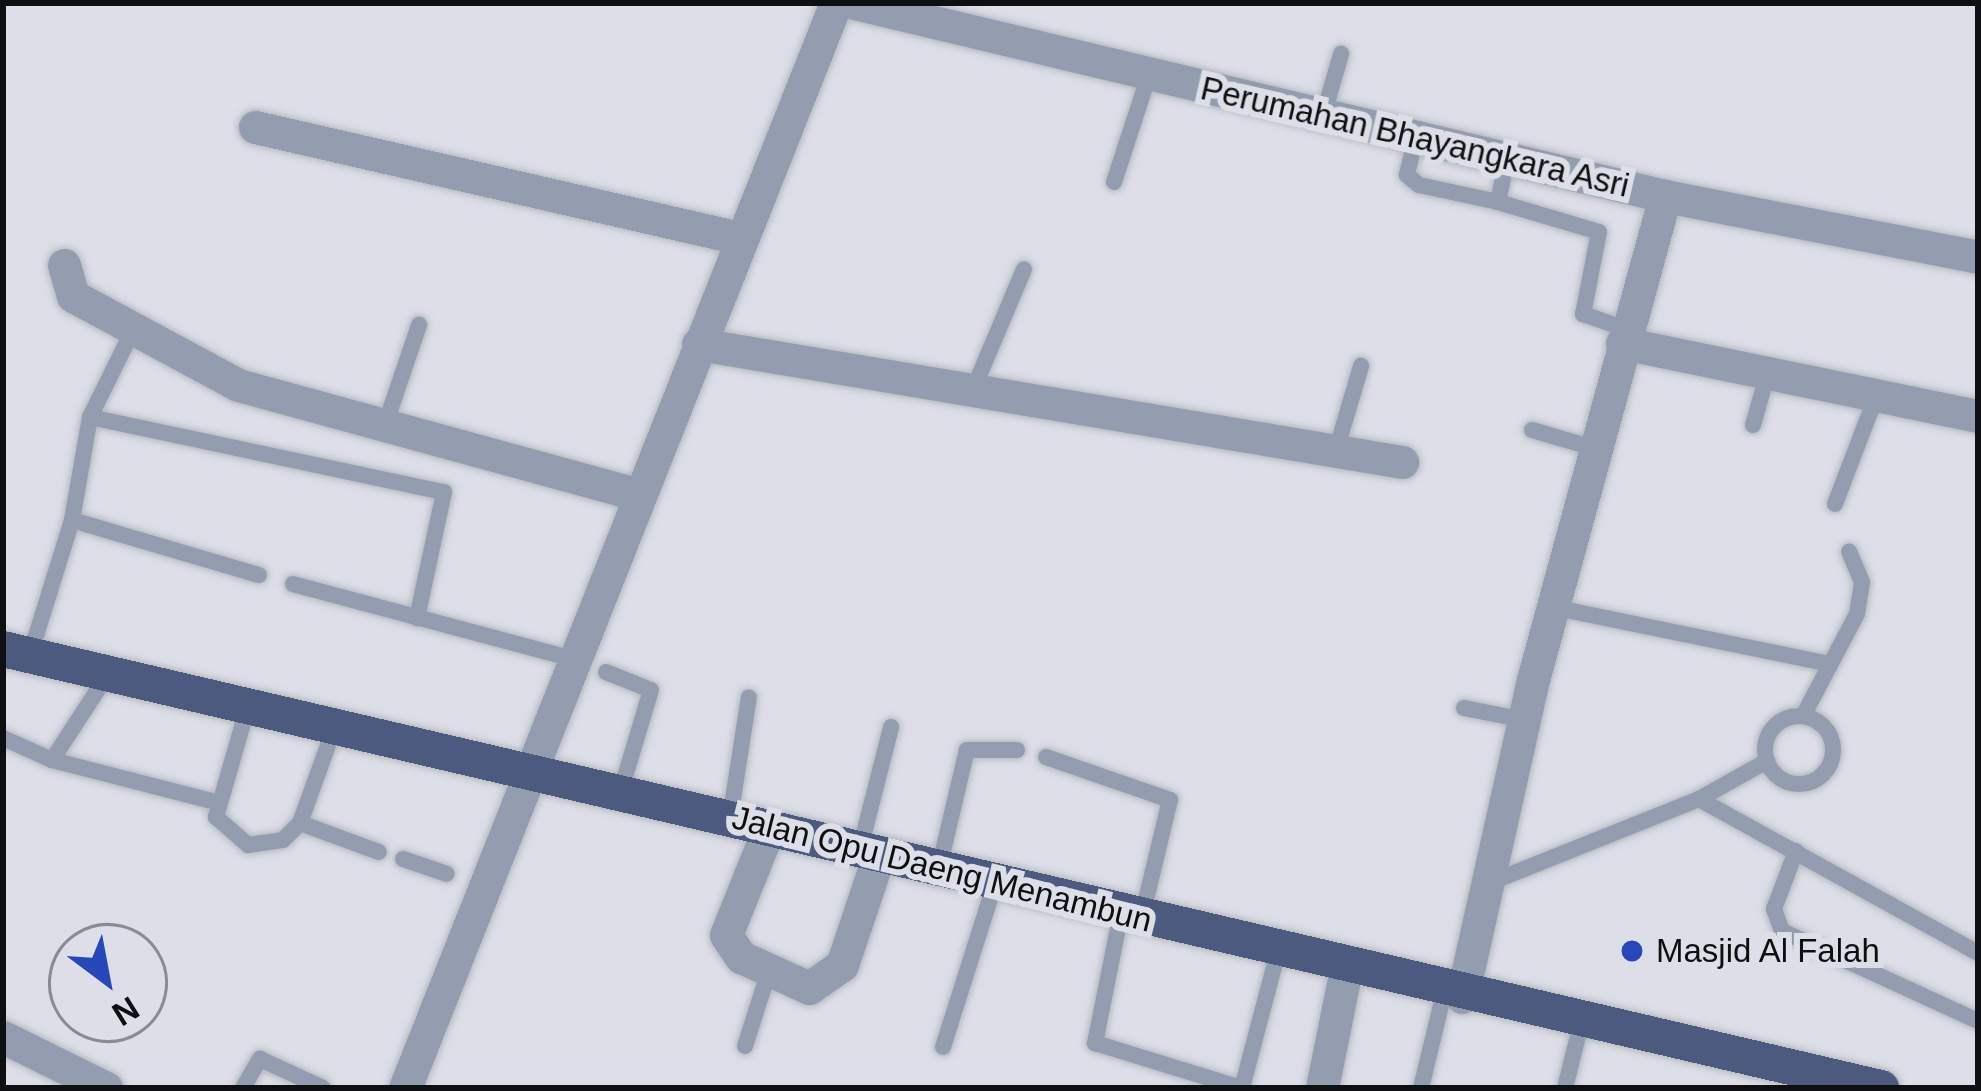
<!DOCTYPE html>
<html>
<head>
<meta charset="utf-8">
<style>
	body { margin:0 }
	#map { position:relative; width:1981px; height:1091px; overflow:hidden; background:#dcdfe7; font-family:Helvetica,sans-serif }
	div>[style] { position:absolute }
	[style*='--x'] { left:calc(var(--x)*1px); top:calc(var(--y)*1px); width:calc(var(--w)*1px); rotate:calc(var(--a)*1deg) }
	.roads { filter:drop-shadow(0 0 3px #b7bac0) drop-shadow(0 0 3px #b7bac0) }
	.service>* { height:16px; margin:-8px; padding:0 8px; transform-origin:8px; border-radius:8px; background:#949cb0 }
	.service>.ring { margin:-8px; padding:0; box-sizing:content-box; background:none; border:16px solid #949cb0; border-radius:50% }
	.minor>* { height:33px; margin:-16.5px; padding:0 16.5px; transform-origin:16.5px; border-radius:16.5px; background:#949cb0 }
	.trunk>* { height:36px; margin:-18px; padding:0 18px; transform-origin:18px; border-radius:18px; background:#4b5a7e }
	.dots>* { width:33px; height:33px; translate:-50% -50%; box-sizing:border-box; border:6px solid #dcdfe7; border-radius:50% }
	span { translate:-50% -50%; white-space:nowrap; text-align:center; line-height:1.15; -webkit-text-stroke:12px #dcdfe7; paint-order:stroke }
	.street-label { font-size:33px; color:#0e0f11 }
	.poi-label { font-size:33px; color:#0e0f11 }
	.left { translate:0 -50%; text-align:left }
	.frame { position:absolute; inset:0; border:6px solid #0e0f11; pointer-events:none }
	.north { position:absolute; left:48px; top:923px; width:120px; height:120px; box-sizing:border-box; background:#dcdfe7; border:3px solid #8a8c91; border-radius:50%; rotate:148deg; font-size:33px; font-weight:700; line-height:48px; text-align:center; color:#0e0f11 }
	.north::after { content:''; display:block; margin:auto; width:42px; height:54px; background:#2948b8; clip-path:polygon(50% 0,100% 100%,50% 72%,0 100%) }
</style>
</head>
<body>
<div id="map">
	<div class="roads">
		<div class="service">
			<div style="--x:1323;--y:116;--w:65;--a:-73.8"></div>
			<div style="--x:1416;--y:138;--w:38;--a:104"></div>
			<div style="--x:1407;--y:175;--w:16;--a:40"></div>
			<div style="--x:1419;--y:185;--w:81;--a:12.1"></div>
			<div style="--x:1498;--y:202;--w:44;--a:-78.2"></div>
			<div style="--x:1114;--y:182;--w:113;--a:-71.9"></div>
			<div style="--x:1498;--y:202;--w:105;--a:16.5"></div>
			<div style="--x:1599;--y:232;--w:84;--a:101"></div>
			<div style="--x:1583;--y:314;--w:46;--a:19.2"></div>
			<div style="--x:973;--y:390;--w:131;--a:-67.1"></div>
			<div style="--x:90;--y:417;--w:362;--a:12"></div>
			<div style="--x:444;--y:492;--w:129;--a:102.1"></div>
			<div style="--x:385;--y:425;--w:106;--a:-71.2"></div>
			<div style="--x:1753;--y:425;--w:55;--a:-74.2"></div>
			<div style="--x:1532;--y:430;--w:65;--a:16.2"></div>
			<div style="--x:1336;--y:451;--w:89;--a:-73.6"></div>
			<div style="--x:1835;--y:504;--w:118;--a:-69.1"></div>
			<div style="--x:72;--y:520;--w:105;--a:-80.1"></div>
			<div style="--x:90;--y:417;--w:97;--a:-63.7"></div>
			<div style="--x:293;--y:584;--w:286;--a:15"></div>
			<div style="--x:1552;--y:607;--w:283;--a:11.6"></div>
			<div style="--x:30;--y:655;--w:141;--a:-72.7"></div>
			<div style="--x:72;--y:520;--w:195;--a:16.4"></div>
			<div style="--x:606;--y:672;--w:48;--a:21.8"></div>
			<div style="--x:651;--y:690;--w:104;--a:106.7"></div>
			<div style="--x:248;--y:706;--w:116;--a:106.1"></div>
			<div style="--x:216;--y:817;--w:43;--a:41.2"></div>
			<div style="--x:248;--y:845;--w:35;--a:-8"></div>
			<div style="--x:283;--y:840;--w:24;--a:-45"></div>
			<div style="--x:300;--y:823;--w:103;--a:-70.2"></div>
			<div style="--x:1464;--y:708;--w:61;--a:11.3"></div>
			<div style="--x:1803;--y:716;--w:115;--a:-62.1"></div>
			<div style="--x:1857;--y:614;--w:32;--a:-81"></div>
			<div style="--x:1862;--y:582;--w:33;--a:-113"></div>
			<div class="ring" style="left:1765px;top:716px;width:52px;height:52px"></div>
			<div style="--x:3;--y:738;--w:54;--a:24.2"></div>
			<div style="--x:52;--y:760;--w:103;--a:-56.9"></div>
			<div style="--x:1046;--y:757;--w:131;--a:19.1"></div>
			<div style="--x:1170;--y:800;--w:120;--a:103.5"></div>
			<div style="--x:52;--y:760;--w:173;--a:14.4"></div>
			<div style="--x:1699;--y:799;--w:78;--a:-29.2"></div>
			<div style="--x:730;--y:818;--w:122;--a:-81.1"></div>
			<div style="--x:300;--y:823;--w:84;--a:20.2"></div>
			<div style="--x:860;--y:849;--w:126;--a:-75.7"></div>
			<div style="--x:1796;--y:851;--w:62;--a:110.8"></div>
			<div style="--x:1774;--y:909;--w:23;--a:70"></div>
			<div style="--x:1782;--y:931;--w:216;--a:24.7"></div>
			<div style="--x:403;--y:859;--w:46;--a:18.8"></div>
			<div style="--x:939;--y:868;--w:121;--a:-76.7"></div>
			<div style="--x:967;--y:750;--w:50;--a:0"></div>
			<div style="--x:1489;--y:883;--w:226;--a:-21.8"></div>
			<div style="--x:1699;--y:799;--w:319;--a:28.9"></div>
			<div style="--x:1121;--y:913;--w:133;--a:101.3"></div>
			<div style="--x:1095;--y:1043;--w:153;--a:17.1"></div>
			<div style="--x:745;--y:1046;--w:79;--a:-72.3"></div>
			<div style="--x:943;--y:1047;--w:172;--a:-72.4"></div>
			<div style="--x:243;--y:1088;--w:34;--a:-60"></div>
			<div style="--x:260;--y:1059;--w:69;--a:24.7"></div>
			<div style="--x:1242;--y:1088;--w:141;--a:-75.2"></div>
			<div style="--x:1421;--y:1088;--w:98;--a:-76.4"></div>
			<div style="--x:1565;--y:1088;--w:66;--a:-76"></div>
		</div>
		<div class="minor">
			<div style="--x:854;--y:3;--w:834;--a:13.39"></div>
			<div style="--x:1665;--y:196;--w:319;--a:11"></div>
			<div style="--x:255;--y:127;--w:499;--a:12.9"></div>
			<div style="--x:64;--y:265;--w:32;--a:74"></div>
			<div style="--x:73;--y:296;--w:187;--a:28.3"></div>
			<div style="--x:238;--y:385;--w:413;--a:15.3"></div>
			<div style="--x:1622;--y:343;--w:363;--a:11.6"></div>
			<div style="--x:698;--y:344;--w:714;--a:9.52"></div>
			<div style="--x:769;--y:828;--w:115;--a:111.9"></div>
			<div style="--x:726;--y:935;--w:27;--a:56"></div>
			<div style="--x:741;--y:957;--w:75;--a:24.5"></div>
			<div style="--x:809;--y:988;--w:40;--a:-34.9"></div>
			<div style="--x:842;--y:965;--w:116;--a:-71.4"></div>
			<div style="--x:1462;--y:997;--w:325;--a:-77.4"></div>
			<div style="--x:1533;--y:680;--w:502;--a:-74.74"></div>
			<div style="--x:3;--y:1037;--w:115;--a:26.3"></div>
			<div style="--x:405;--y:1088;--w:1167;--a:-68.34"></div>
			<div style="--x:1322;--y:1088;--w:121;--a:-78.6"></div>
		</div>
		<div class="trunk">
			<div style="--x:3;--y:649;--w:1929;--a:13.16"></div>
		</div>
	</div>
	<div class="dots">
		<div style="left:1632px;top:951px;background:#2948b8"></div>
	</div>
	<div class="street-label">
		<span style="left:1415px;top:137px;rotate:13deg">Perumahan Bhayangkara Asri</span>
		<span style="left:942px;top:869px;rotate:14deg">Jalan Opu Daeng Menambun</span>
	</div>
	<div class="poi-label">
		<span class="left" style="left:1656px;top:951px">Masjid Al Falah</span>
	</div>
	<div class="frame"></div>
	<div class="north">N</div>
</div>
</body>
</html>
